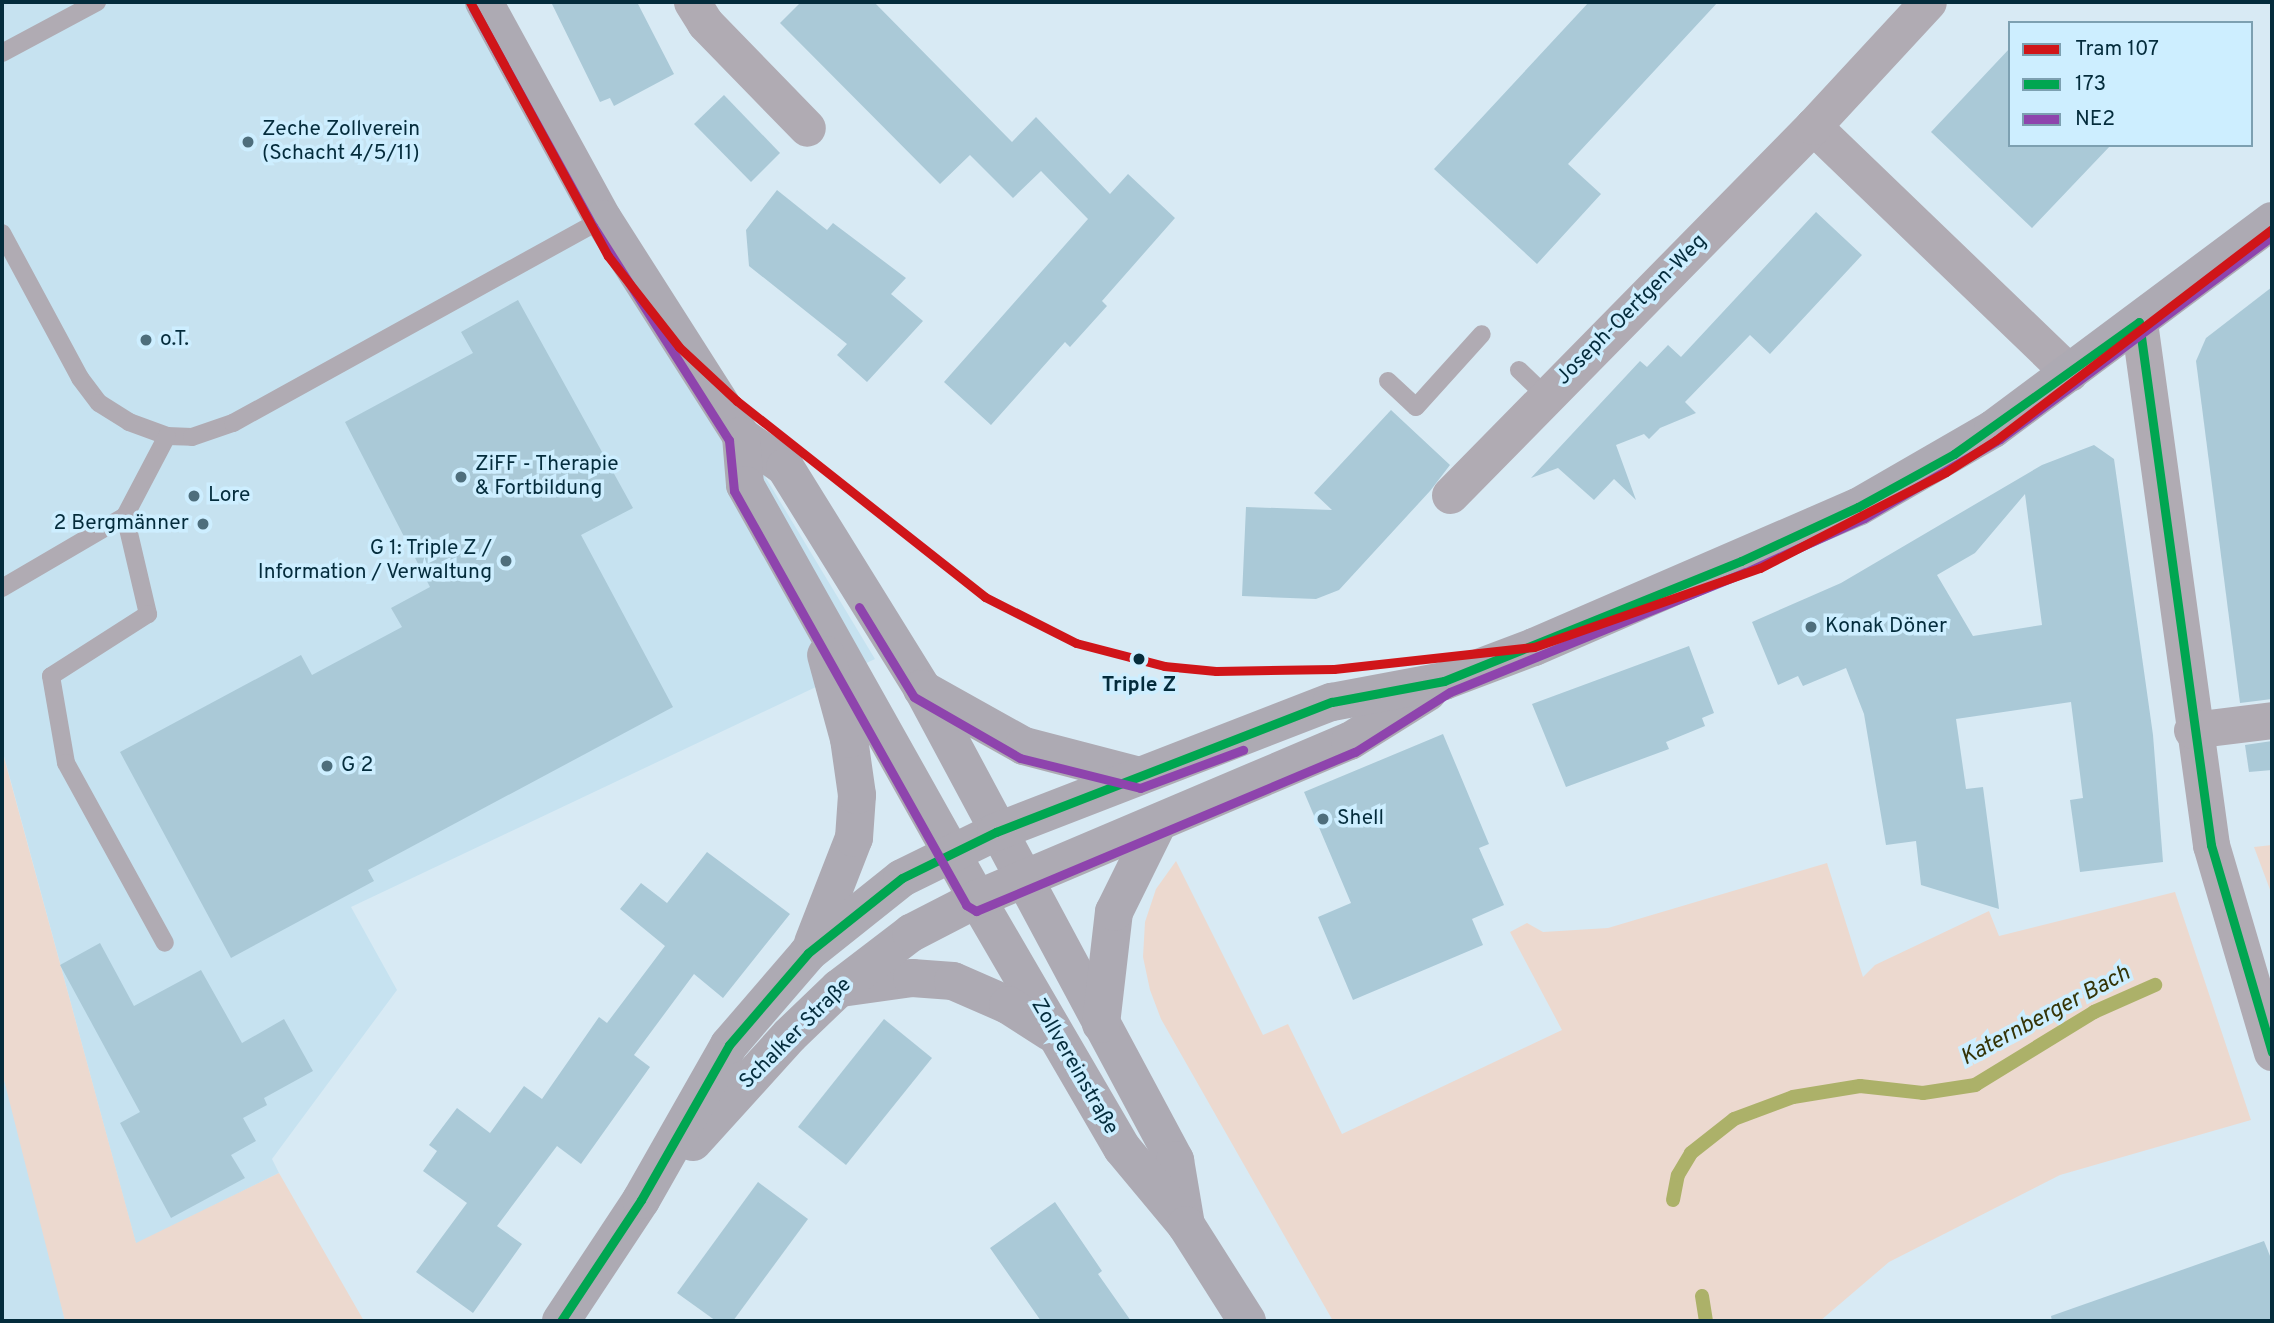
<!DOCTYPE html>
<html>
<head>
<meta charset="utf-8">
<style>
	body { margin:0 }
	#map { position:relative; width:2274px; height:1323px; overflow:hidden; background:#d8eaf4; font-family:Overpass,sans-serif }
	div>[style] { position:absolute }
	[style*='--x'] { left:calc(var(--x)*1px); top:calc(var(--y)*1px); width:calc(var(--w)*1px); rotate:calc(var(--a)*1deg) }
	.built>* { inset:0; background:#c6e2f0 }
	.green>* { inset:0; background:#ecd9cf }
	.stream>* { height:14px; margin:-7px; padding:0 7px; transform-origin:7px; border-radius:7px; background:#acb169 }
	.building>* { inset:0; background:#aac9d7 }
	.lane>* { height:18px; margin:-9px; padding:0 9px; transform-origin:9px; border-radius:9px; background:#b0abb3 }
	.street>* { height:37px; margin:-18.5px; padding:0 18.5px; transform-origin:18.5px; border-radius:18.5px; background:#b0abb3 }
	.secondary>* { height:38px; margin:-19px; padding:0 19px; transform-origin:19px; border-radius:19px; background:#adaab3 }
	.bus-1>* { height:9px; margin:-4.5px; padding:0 4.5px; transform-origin:4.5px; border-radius:4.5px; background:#00a651 }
	.bus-2>* { height:9px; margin:-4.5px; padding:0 4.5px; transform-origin:4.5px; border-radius:4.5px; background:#8e44ad }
	.tram-1>* { height:9px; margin:-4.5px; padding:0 4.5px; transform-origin:4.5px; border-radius:4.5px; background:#d01519 }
	.dots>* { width:19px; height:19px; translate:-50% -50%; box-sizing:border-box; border:4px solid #cdeeff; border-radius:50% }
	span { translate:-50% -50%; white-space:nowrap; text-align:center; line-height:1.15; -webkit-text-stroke:7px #cdeeff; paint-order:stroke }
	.poi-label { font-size:21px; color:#042c3c }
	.left { translate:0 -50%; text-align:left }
	.right { translate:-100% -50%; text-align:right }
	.street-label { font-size:21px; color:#042c3c }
	.stop-label { font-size:21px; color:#042c3c; font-weight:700 }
	.water-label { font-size:23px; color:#343407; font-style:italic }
	.frame { position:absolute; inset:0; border:4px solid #042c3c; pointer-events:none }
	.legend { position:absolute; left:2008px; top:21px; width:245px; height:126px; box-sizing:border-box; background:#cdeeff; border:2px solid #7da0b1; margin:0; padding:9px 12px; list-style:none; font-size:21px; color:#042c3c }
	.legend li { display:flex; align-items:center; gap:14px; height:35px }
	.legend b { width:35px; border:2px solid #7da0b1 }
</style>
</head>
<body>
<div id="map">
	<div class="built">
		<div style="clip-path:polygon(2px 2px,479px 2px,875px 659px,351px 907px,397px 990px,272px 1159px,279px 1173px,136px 1244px,2px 749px)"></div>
		<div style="clip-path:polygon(2px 1072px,42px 1216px,65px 1321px,2px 1321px)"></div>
	</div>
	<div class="green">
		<div style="clip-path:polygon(2px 750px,136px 1243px,279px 1173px,364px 1321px,65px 1321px,2px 1072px)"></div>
		<div style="clip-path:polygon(2272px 845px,2272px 895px,2254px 847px)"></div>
		<div style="clip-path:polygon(1176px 861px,1263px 1035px,1288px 1024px,1342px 1134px,1562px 1030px,1510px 932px,1527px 923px,1543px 932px,1608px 928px,1827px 863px,1863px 977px,1875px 965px,1989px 911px,1999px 936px,2175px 892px,2251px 1120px,2060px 1175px,1889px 1262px,1820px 1321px,1333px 1321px,1161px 1019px,1150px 990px,1143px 957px,1145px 922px,1156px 889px)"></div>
	</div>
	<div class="stream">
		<div style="--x:1673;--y:1200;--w:25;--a:-79"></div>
		<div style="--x:1678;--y:1175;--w:26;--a:-59"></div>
		<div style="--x:1691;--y:1153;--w:55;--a:-38.3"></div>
		<div style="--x:1734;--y:1119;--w:63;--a:-20.4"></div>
		<div style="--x:1793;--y:1097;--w:68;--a:-9.3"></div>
		<div style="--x:1860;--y:1086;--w:63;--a:6.3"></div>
		<div style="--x:1923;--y:1093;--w:53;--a:-8.7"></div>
		<div style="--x:1975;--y:1085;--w:140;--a:-31.5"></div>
		<div style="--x:2094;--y:1012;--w:67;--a:-23.9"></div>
		<div style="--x:1702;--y:1296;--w:25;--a:81"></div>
	</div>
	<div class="building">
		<div style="clip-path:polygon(551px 2px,637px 2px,674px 74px,614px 106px,610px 98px,600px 102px)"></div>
		<div style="clip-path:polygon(801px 2px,874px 2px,1012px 142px,1036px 117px,1110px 194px,1128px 174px,1175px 218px,1102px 301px,1107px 306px,1070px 347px,1065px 342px,991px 425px,944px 382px,1088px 219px,1041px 171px,1013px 198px,970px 155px,940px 184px,780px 23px)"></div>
		<div style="clip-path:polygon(1589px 2px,1718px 2px,1568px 164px,1601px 194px,1537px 264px,1434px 169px)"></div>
		<div style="clip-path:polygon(2010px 48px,2010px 145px,2111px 145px,2032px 228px,1931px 132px)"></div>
		<div style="clip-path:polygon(724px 95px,780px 153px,751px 182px,694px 124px)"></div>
		<div style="clip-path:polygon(777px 190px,827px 230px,833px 223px,906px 278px,891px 294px,923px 321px,867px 382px,837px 355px,847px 344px,749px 266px,746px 230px)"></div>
		<div style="clip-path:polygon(1816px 212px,1862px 255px,1770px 354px,1750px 335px,1685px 402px,1696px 413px,1660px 428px,1649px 439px,1644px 434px,1616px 445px,1636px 500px,1614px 479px,1594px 500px,1558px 468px,1531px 478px,1640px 361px,1647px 367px,1668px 345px,1681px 357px)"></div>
		<div style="clip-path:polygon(2272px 287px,2272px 699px,2240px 703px,2196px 361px,2206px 338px)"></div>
		<div style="clip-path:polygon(518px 300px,633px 508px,581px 535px,673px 707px,368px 870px,374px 881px,231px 958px,120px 752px,301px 655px,312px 675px,402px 627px,391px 608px,430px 587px,345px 422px,473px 353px,461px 332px)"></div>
		<div style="clip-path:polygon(1391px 410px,1450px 465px,1430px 491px,1339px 590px,1316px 599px,1242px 596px,1246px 507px,1332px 510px,1314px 493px)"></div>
		<div style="clip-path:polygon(evenodd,2094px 445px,2114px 459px,2153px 735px,2163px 862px,2080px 872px,2070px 800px,2083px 798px,2071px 702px,1956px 719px,1966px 789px,1983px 787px,1999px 909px,1921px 885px,1916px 841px,1886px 845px,1864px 714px,1846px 668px,1803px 686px,1798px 676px,1778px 685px,1752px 622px,1841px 583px,2042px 465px,2094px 445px,2025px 494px,2042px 625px,1973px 636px,1937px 575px,1975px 553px,2025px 494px)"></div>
		<div style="clip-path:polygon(1689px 646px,1714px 713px,1702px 718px,1705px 726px,1666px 742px,1669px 749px,1566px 787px,1532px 704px)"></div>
		<div style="clip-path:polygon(1443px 734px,1489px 844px,1479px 848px,1504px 905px,1472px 919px,1483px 945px,1353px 1000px,1318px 917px,1351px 903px,1304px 792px)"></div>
		<div style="clip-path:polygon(2272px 741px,2272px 770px,2249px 772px,2245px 745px)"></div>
		<div style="clip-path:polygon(707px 852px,790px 914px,723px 998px,694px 974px,634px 1055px,650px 1067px,581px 1164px,557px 1146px,497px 1226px,522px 1244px,473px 1313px,416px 1272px,467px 1203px,423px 1171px,437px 1151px,429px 1145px,457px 1108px,490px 1133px,524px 1086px,542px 1099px,599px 1017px,607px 1023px,665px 946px,620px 909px,641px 883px,667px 903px)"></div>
		<div style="clip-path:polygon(100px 943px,134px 1006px,201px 970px,242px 1043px,284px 1019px,313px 1071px,264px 1098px,267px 1105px,243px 1118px,256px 1141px,231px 1155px,245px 1178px,171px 1218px,120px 1123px,140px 1112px,60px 965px)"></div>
		<div style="clip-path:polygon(884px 1019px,932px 1058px,846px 1165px,798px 1127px)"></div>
		<div style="clip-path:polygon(758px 1182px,808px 1219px,733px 1321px,716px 1321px,677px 1293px)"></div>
		<div style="clip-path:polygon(1055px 1202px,1102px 1271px,1098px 1274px,1131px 1321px,1041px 1321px,990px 1248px)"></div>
		<div style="clip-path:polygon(2264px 1241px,2272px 1261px,2272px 1321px,2052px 1321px,2051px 1316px)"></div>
	</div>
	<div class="lane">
		<div style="--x:2;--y:53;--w:108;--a:-28.2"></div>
		<div style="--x:2;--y:233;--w:165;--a:61.7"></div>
		<div style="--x:80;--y:378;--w:31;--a:53"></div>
		<div style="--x:99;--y:403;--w:36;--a:32"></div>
		<div style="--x:129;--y:422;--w:40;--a:20.2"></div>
		<div style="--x:167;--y:436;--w:25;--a:2"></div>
		<div style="--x:192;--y:437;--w:43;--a:-18.9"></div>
		<div style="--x:233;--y:423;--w:423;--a:-28.9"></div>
		<div style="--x:1519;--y:370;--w:39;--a:44"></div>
		<div style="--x:1388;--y:381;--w:38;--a:43"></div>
		<div style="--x:1416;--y:407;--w:98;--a:-47.9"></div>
		<div style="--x:125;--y:516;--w:101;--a:76.8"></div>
		<div style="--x:148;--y:614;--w:115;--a:147.4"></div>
		<div style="--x:51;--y:676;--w:88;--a:80.2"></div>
		<div style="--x:66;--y:763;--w:205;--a:61.2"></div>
		<div style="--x:2;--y:588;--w:143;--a:-30.3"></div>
		<div style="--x:125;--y:516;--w:90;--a:-62.3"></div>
	</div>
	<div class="street">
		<div style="--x:692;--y:2;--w:25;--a:58"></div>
		<div style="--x:705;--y:23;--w:146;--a:45.8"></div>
		<div style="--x:1813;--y:126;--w:356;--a:43.9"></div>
		<div style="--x:2139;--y:322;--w:528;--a:82.16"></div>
		<div style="--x:2211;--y:845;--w:216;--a:73.6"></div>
		<div style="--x:1450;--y:495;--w:518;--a:-45.47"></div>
		<div style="--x:1813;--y:126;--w:169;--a:-47.2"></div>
		<div style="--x:2192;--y:730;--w:81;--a:-7.1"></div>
	</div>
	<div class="secondary">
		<div style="--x:484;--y:2;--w:247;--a:61.3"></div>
		<div style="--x:603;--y:219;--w:257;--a:57.5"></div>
		<div style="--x:741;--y:436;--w:54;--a:35.2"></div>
		<div style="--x:785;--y:467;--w:260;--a:58.2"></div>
		<div style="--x:922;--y:688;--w:536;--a:61.81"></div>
		<div style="--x:1175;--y:1160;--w:66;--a:80.4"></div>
		<div style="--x:741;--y:436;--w:49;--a:85.3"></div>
		<div style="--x:745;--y:485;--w:475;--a:60.7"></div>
		<div style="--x:977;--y:899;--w:288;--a:59.8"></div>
		<div style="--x:1122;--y:1148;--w:100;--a:50.3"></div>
		<div style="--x:1186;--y:1225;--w:114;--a:57.6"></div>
		<div style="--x:922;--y:689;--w:117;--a:29.2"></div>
		<div style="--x:1024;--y:746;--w:119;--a:14.6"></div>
		<div style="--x:813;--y:943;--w:113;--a:-68.7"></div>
		<div style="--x:854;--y:838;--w:43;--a:-86"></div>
		<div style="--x:857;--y:795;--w:57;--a:-98.1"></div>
		<div style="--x:849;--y:739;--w:87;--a:-105.3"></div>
		<div style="--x:841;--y:988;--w:72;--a:-8"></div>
		<div style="--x:912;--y:978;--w:41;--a:4.2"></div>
		<div style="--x:953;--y:981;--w:60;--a:23.6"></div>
		<div style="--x:1008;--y:1005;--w:50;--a:32.7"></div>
		<div style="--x:1101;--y:1024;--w:113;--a:-83.4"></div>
		<div style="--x:1114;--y:912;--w:97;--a:-63.7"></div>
		<div style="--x:693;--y:1142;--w:144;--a:-47.8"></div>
		<div style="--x:790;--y:1035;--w:68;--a:-43.8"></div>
		<div style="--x:839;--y:988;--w:91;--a:-37.4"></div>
		<div style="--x:911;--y:933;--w:74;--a:-27.3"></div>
		<div style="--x:977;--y:899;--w:405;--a:-23"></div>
		<div style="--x:1350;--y:741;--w:92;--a:-32.1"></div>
		<div style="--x:561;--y:1321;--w:145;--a:-56.5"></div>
		<div style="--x:641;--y:1200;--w:178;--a:-60.4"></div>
		<div style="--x:729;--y:1045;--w:121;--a:-49.3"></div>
		<div style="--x:808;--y:953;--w:120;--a:-38.6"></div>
		<div style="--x:902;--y:878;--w:105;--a:-26.1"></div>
		<div style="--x:996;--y:832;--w:360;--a:-21.2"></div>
		<div style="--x:1332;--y:702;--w:114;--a:-10.6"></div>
		<div style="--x:1444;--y:681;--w:96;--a:-20.7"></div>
		<div style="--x:1534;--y:647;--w:353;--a:-23.4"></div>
		<div style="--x:1858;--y:507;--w:156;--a:-30"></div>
		<div style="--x:1993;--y:429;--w:348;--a:-36.7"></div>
	</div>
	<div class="bus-1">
		<div style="--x:2139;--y:322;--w:528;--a:82.16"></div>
		<div style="--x:2211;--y:845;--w:216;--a:73.6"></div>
		<div style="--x:561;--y:1321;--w:145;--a:-56.5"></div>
		<div style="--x:641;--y:1200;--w:178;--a:-60.4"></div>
		<div style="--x:729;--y:1045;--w:121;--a:-49.3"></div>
		<div style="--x:808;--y:953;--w:120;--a:-38.6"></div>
		<div style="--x:902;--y:878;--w:105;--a:-26.1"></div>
		<div style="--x:996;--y:832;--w:360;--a:-21.2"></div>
		<div style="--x:1332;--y:702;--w:114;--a:-10.6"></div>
		<div style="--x:1444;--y:681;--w:320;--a:-22"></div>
		<div style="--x:1741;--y:561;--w:129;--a:-24.8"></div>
		<div style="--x:1858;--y:507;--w:110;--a:-28.9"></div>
		<div style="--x:1954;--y:454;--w:227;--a:-35.5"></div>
	</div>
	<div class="bus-2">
		<div style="--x:473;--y:8;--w:249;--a:61.2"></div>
		<div style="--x:593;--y:226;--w:254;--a:57.6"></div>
		<div style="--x:729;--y:440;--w:51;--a:84.4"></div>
		<div style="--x:734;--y:491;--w:475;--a:60.7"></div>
		<div style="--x:966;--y:905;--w:12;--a:31"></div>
		<div style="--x:976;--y:911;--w:411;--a:-22.8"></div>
		<div style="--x:1355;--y:752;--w:112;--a:-32.3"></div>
		<div style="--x:1450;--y:692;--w:319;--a:-22.1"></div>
		<div style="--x:1746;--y:572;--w:130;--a:-24.6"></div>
		<div style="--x:1864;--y:518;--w:157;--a:-30.2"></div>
		<div style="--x:2000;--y:439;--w:339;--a:-36.7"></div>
		<div style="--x:859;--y:607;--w:105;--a:58.6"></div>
		<div style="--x:914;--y:697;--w:122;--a:29.9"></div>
		<div style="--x:1020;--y:758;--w:124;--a:14"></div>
		<div style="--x:1140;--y:788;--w:110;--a:-20.3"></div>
	</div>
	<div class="tram-1">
		<div style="--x:470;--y:2;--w:289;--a:61.5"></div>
		<div style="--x:608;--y:256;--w:115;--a:52"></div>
		<div style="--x:679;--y:347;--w:79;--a:43"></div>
		<div style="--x:737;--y:401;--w:316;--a:38.3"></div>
		<div style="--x:985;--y:597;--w:102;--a:26.8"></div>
		<div style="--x:1076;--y:643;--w:91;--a:14.6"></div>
		<div style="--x:1164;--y:666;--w:52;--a:5.5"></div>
		<div style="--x:1216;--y:671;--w:118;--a:-1"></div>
		<div style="--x:1334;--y:669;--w:201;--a:-6.3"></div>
		<div style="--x:1534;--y:647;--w:239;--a:-19.3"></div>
		<div style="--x:1760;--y:568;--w:209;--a:-27.3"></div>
		<div style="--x:1946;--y:472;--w:59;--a:-32.6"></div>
		<div style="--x:1996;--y:440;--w:347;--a:-37.4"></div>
	</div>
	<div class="dots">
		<div style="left:248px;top:142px;background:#4e6e7c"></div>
		<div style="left:146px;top:340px;background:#4e6e7c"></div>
		<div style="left:461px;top:477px;background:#4e6e7c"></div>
		<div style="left:194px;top:496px;background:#4e6e7c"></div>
		<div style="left:203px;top:524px;background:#4e6e7c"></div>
		<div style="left:506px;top:561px;background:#4e6e7c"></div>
		<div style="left:1811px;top:627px;background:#4e6e7c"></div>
		<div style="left:1139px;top:659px;background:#042c3c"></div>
		<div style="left:327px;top:766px;background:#4e6e7c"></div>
		<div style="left:1323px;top:819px;background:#4e6e7c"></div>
	</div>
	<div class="poi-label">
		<span class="left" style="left:262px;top:142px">Zeche Zollverein<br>(Schacht 4/5/11)</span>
		<span class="left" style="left:160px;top:340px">o.T.</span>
		<span class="left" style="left:475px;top:477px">ZiFF - Therapie<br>&amp; Fortbildung</span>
		<span class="left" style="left:208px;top:496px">Lore</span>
		<span class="right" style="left:189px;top:524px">2 Bergmänner</span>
		<span class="right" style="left:492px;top:561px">G 1: Triple Z /<br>Information / Verwaltung</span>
		<span class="left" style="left:1825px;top:627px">Konak Döner</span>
		<span class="left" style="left:341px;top:766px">G 2</span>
		<span class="left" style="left:1337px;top:819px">Shell</span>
	</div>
	<div class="street-label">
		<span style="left:1632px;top:310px;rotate:-45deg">Joseph-Oertgen-Weg</span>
		<span style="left:796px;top:1034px;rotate:-45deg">Schalker Straße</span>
		<span style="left:1074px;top:1067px;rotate:60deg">Zollvereinstraße</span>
	</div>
	<div class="stop-label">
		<span style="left:1139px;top:686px">Triple Z</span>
	</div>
	<div class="water-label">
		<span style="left:2046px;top:1017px;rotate:-28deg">Katernberger Bach</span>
	</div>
	<div class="frame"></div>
	<ul class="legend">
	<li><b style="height:9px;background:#d01519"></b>Tram 107</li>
	<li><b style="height:9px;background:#00a651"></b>173</li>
	<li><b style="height:9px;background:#8e44ad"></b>NE2</li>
	</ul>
</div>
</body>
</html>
